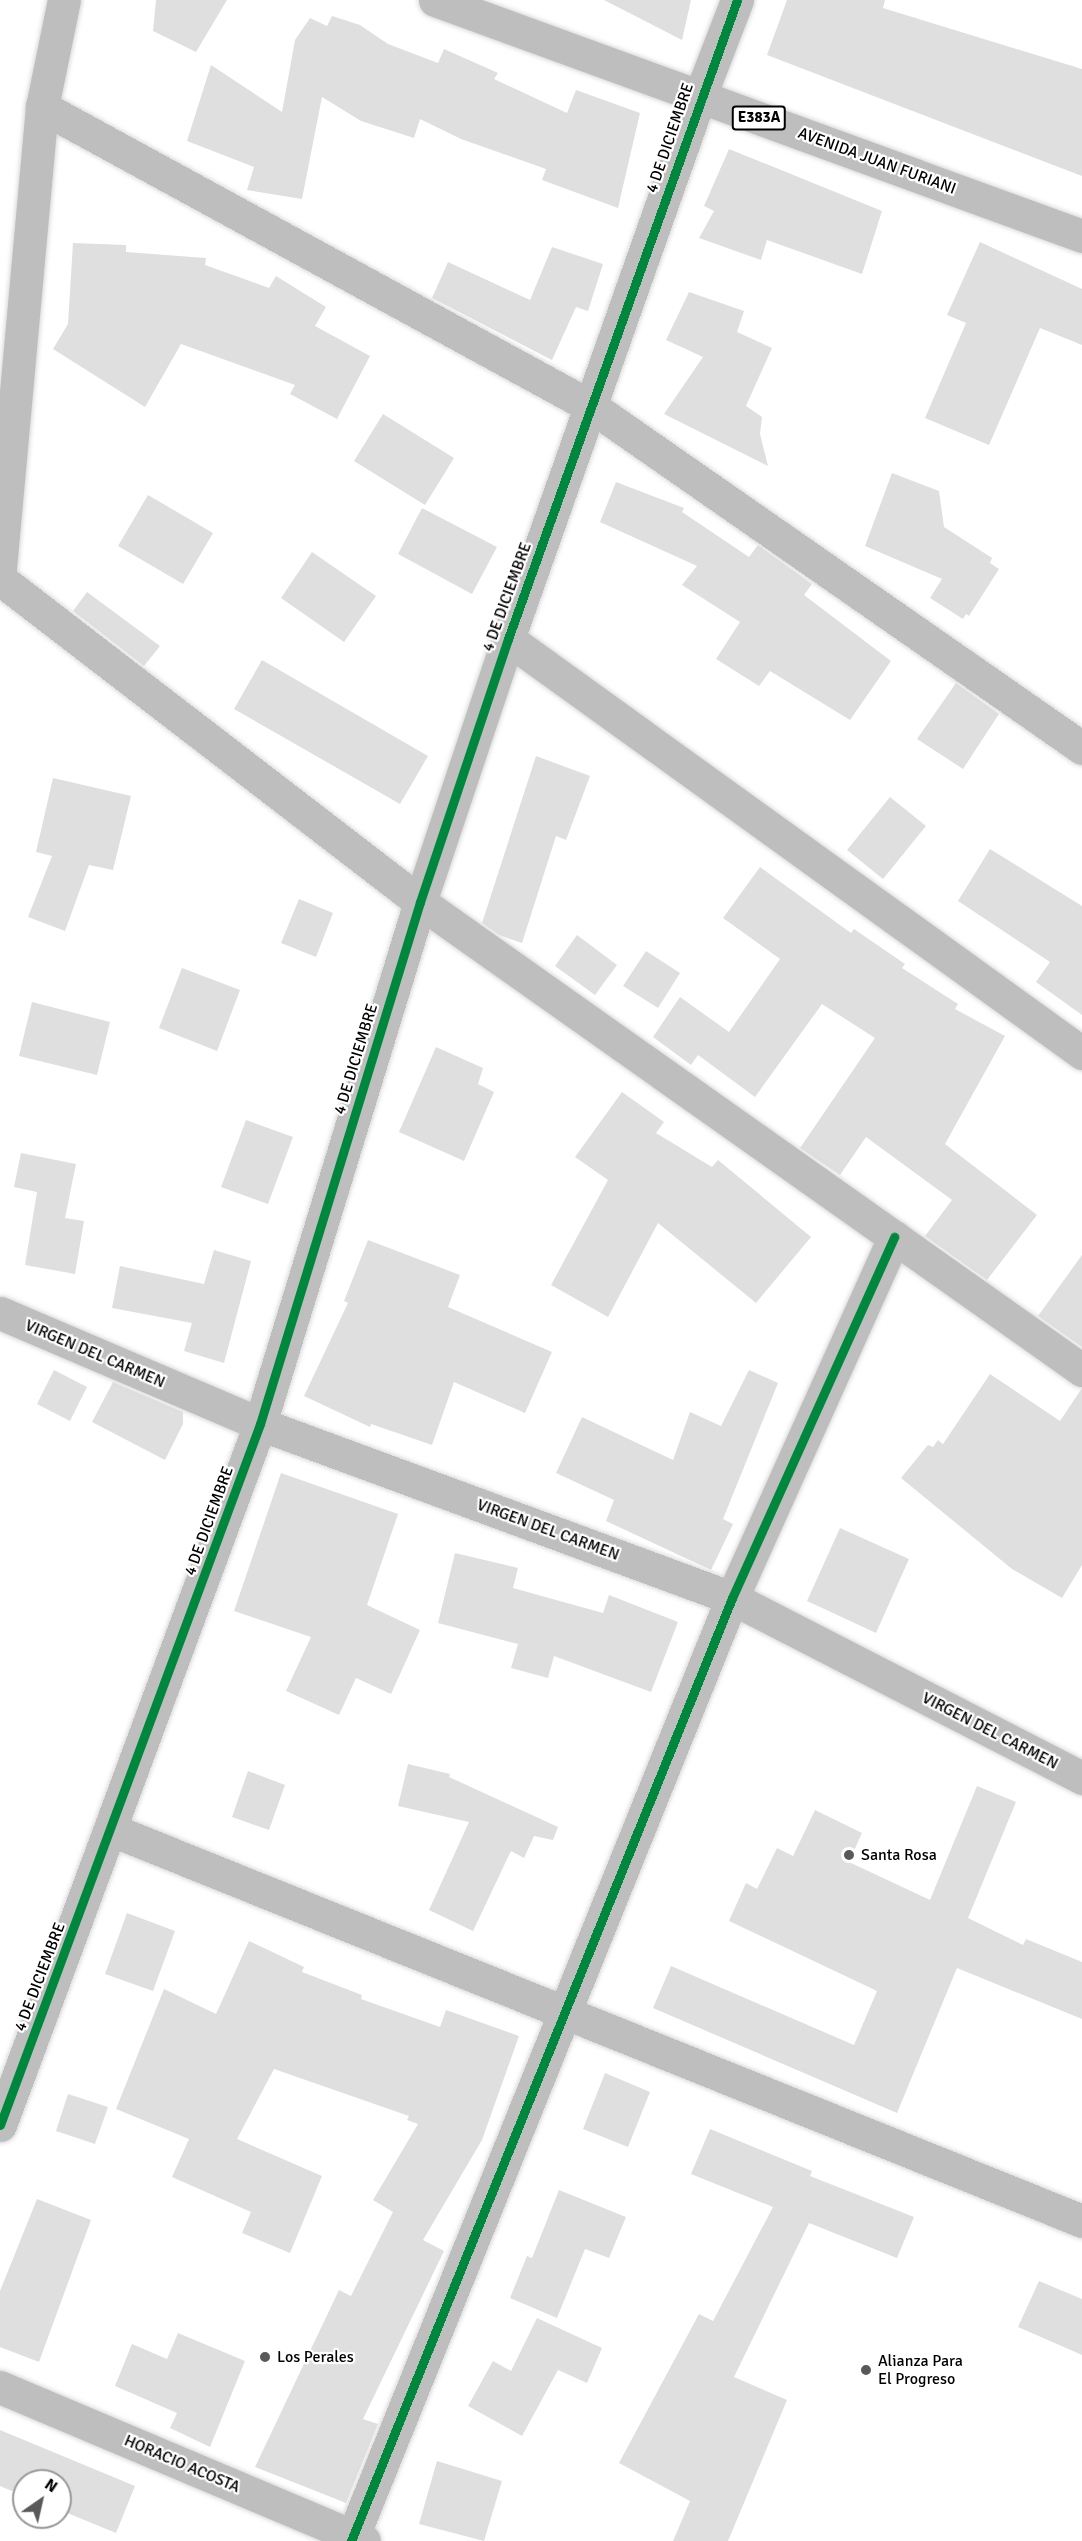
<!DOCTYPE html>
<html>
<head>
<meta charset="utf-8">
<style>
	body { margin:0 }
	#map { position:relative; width:1082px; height:2541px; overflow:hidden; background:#fff; font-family:Signika,sans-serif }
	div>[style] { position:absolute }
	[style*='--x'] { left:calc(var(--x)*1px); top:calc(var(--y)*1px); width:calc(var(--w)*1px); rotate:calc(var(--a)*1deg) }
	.building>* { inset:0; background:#dfdfdf }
	.roads { filter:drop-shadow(0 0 2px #dbdbdb) drop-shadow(0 0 2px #dbdbdb) }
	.minor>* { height:33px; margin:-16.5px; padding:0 16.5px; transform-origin:16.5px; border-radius:16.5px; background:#bebebe }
	.tertiary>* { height:33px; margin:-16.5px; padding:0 16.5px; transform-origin:16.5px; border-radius:16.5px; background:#bebebe }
	.primary>* { height:33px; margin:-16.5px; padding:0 16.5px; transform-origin:16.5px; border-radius:16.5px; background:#bebebe }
	.cycleway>* { height:9px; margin:-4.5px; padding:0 4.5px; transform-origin:4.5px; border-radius:4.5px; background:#00873e }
	.dots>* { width:16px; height:16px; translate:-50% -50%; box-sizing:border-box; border:3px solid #fff; border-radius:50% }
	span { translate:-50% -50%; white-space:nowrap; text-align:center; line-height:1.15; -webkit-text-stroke:4.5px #fff; paint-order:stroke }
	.shield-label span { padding:2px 4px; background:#fff; border:2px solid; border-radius:4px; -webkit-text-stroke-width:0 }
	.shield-label { font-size:15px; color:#000; font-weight:700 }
	.street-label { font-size:16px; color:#000 }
	.poi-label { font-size:16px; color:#000 }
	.left { translate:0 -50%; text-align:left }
	.north { position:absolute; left:12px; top:2469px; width:60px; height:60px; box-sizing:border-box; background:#fff; border:2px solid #999; border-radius:50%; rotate:34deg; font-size:16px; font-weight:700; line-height:24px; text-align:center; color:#000 }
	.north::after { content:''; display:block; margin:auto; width:21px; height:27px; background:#595959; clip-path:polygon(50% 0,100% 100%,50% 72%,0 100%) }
</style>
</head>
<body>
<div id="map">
	<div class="building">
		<div style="clip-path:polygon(156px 0,227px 0,196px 52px,153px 31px)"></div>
		<div style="clip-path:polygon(604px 0,691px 0,682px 40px)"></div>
		<div style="clip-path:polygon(787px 0,885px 0,883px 8px,1082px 69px,1082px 176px,767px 55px)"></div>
		<div style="clip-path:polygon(332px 16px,360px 25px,388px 44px,438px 63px,444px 49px,498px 73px,494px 79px,567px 113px,576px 90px,640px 113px,618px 208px,542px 180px,546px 169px,461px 139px,420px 119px,414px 138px,361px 121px,322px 97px,302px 199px,247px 190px,254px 167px,187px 141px,211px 65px,282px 112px,295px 40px,310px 18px,327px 26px)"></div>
		<div style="clip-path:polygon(729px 149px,882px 211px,862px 274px,767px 240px,761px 260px,699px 238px,714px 211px,704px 206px)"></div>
		<div style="clip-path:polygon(980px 242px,1082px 289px,1082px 345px,1040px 328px,989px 445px,925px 418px,966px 323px,947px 315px)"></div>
		<div style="clip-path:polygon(73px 243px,126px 245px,126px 252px,206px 258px,205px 265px,269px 288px,276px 276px,326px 307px,315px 326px,370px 356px,337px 419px,290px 394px,295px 385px,181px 344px,145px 407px,53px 349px,68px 324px)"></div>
		<div style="clip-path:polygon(552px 247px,603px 264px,588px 311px,576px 307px,552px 360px,432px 298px,448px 262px,530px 300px)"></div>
		<div style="clip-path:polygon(689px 292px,744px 311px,737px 332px,772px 348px,746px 406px,762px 417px,760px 434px,768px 466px,664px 414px,703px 357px,666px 340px)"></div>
		<div style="clip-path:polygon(383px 414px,454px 458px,425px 505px,354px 461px)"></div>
		<div style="clip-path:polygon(892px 473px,939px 491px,944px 527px,992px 558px,990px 563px,999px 569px,969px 616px,966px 614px,963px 619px,930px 598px,942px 579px,865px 546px)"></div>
		<div style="clip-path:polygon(616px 482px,684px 508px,682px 512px,749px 557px,758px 545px,812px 584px,804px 595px,891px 661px,850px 720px,770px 671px,759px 686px,716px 659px,740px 622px,682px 585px,697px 566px,600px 522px)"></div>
		<div style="clip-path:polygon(148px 495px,213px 533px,183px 584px,118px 546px)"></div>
		<div style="clip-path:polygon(422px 508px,497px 547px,472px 594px,398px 554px)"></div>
		<div style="clip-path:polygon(312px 552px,376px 596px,344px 642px,281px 598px)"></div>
		<div style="clip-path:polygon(87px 592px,160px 646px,144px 666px,73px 611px)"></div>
		<div style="clip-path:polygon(262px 660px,428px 756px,400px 804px,234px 709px)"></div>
		<div style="clip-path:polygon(956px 683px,999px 714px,963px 769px,917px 739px)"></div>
		<div style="clip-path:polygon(536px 756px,590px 776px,566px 840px,556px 836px,522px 943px,499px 935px,482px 923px)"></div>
		<div style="clip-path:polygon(53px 778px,131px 796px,113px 870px,89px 865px,65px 931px,28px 917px,52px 856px,36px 852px)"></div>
		<div style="clip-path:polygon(890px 797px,926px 826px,883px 879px,847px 850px)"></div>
		<div style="clip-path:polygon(990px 849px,1082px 906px,1082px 1015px,1036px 982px,1050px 962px,958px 901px)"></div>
		<div style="clip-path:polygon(760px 867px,851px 933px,854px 929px,905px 964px,902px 968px,958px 1004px,955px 1009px,1005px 1036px,945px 1144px,1037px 1215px,987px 1280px,925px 1236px,952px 1200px,866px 1137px,840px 1175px,800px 1148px,875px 1038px,822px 1004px,755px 1097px,698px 1055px,691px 1065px,653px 1037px,680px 997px,729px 1032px,780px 959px,723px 918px)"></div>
		<div style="clip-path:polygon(299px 899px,333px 913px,316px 957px,281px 943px)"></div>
		<div style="clip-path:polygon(577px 935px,617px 965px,595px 995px,555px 966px)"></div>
		<div style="clip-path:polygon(646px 951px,680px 973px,658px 1008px,623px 986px)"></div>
		<div style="clip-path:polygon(182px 968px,240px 990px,217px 1051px,159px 1028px)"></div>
		<div style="clip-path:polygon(32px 1002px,110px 1022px,97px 1075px,19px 1056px)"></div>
		<div style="clip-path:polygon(436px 1047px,483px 1068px,478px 1084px,494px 1092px,464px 1161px,399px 1132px)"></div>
		<div style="clip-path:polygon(622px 1092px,664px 1122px,656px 1133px,712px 1167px,718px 1160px,811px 1237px,756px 1303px,658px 1223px,608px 1317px,551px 1285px,608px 1180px,575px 1157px)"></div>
		<div style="clip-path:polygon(246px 1120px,293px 1137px,268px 1204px,221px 1187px)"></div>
		<div style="clip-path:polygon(21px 1153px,76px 1164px,65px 1218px,84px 1221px,75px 1274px,25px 1265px,37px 1192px,14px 1187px)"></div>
		<div style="clip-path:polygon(368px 1240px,460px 1275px,448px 1307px,552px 1352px,525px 1413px,454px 1382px,432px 1445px,371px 1424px,370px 1427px,304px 1396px,348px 1303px,344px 1301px)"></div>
		<div style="clip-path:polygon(214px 1250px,251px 1261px,224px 1363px,184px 1351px,192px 1323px,112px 1308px,120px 1266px,204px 1284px)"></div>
		<div style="clip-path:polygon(1082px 1255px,1082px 1347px,1038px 1316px)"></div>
		<div style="clip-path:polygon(54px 1370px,87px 1387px,70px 1421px,37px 1404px)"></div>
		<div style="clip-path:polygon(749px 1370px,778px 1383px,723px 1519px,733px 1524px,711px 1570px,606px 1521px,614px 1500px,556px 1473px,582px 1417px,673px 1460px,690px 1412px,721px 1426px)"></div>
		<div style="clip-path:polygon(990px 1374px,1060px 1421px,1082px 1388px,1082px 1565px,1062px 1598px,1012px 1569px,901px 1478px,928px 1445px,933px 1447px,938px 1440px,943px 1444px)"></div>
		<div style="clip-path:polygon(113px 1382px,183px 1412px,183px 1424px,165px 1460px,92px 1422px)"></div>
		<div style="clip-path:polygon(281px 1473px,398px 1514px,367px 1605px,420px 1630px,391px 1694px,356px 1678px,339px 1715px,286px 1691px,311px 1637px,234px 1611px)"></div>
		<div style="clip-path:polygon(840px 1528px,909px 1559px,876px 1633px,807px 1601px)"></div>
		<div style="clip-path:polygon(455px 1553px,518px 1568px,513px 1588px,603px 1613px,609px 1595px,678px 1622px,651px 1692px,554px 1656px,548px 1678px,511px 1668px,518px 1644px,438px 1623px)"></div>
		<div style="clip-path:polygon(408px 1764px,450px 1774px,449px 1777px,558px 1827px,553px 1840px,534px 1836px,524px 1858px,511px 1851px,473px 1931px,429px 1910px,469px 1822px,398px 1806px)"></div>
		<div style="clip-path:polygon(248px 1771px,285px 1785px,269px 1830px,232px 1817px)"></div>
		<div style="clip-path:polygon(977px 1786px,1016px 1802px,968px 1918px,1023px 1945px,1026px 1939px,1082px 1962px,1082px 2019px,957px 1968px,897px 2113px,653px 2008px,671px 1966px,854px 2045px,877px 1991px,729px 1921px,746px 1883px,757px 1889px,777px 1848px,793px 1856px,815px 1810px,862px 1833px,849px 1862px,930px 1900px)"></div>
		<div style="clip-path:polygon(127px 1913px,175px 1931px,153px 1991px,105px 1974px)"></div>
		<div style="clip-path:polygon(249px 1941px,304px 1967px,302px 1972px,362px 1995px,361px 1999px,440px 2027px,446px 2010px,519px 2036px,482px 2140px,423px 2240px,444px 2251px,363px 2419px,378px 2424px,346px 2503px,255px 2467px,339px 2290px,351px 2296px,393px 2212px,373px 2200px,418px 2124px,407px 2120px,409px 2116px,274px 2069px,237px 2139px,322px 2176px,290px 2253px,242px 2233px,251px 2212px,172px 2177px,189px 2139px,116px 2109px,164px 1989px,216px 2014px)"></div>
		<div style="clip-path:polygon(605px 2073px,650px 2092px,628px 2147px,583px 2129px)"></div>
		<div style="clip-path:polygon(68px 2094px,108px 2107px,95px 2144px,56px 2131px)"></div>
		<div style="clip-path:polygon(710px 2129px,812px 2171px,810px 2176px,914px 2217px,897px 2258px,809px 2223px,734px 2377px,787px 2400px,728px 2541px,673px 2541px,690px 2501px,619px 2463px,699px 2314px,713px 2321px,773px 2207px,691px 2174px)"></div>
		<div style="clip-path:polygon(559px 2190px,626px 2217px,609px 2258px,585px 2249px,557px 2318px,510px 2298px,527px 2256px,532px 2258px)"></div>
		<div style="clip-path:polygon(37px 2199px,91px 2220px,39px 2362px,0 2347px,0 2291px)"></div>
		<div style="clip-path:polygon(1039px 2281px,1082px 2299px,1082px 2355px,1018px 2327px)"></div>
		<div style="clip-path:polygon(537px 2318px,602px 2348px,587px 2383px,558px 2370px,522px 2436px,468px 2406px,493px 2361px,511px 2371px)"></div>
		<div style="clip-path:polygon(178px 2333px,245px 2361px,210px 2447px,170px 2428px,177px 2413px,115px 2386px,132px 2344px,167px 2359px)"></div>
		<div style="clip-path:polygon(0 2430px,135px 2486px,116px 2533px,60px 2510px,60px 2481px,24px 2481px,24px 2496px,0 2486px)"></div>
		<div style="clip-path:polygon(437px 2461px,502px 2481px,484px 2541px,419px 2524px)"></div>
	</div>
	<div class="roads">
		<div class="minor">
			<div style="--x:42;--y:107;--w:626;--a:28.61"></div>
			<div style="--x:592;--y:407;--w:597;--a:34.83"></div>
			<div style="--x:0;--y:568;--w:463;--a:-84.8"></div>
			<div style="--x:42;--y:107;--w:109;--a:-78.4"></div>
			<div style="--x:0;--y:579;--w:530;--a:37.56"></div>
			<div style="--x:420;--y:902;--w:811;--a:35.26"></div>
			<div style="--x:508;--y:639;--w:708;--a:35.8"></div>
			<div style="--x:0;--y:1313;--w:283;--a:23.1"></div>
			<div style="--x:260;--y:1424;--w:503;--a:20.24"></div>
			<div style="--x:732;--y:1598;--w:394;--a:27.2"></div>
			<div style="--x:112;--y:1830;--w:1046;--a:21.95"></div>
			<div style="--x:0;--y:2125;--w:748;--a:-69.65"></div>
			<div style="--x:260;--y:1424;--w:546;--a:-72.96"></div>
			<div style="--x:420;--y:902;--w:277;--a:-71.5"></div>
			<div style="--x:508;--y:639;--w:576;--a:-70.53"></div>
			<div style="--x:0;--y:2387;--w:395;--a:22.9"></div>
			<div style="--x:351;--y:2541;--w:1017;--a:-68"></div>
			<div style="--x:732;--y:1598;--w:396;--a:-65.8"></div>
		</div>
		<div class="tertiary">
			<div style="--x:700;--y:96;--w:103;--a:-68.9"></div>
		</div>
		<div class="primary">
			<div style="--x:435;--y:0;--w:689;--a:20.04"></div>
		</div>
	</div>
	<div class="cycleway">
		<div style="--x:0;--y:2125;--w:748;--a:-69.65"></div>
		<div style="--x:260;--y:1424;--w:546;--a:-72.96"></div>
		<div style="--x:420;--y:902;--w:277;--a:-71.5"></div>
		<div style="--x:508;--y:639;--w:679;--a:-70.28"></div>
		<div style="--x:351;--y:2541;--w:1017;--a:-68"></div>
		<div style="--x:732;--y:1598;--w:396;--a:-65.8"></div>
	</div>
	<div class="dots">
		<div style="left:849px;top:1855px;background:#595959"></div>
		<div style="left:265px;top:2357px;background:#595959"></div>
		<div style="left:866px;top:2370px;background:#595959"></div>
	</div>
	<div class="shield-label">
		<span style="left:759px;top:118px">E383A</span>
	</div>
	<div class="street-label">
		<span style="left:670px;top:138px;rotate:-71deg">4 DE DICIEMBRE</span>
		<span style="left:877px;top:161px;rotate:20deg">AVENIDA JUAN FURIANI</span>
		<span style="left:507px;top:597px;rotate:-70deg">4 DE DICIEMBRE</span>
		<span style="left:356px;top:1059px;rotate:-73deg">4 DE DICIEMBRE</span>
		<span style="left:95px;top:1354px;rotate:23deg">VIRGEN DEL CARMEN</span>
		<span style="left:209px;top:1521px;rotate:-70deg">4 DE DICIEMBRE</span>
		<span style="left:548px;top:1530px;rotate:20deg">VIRGEN DEL CARMEN</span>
		<span style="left:990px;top:1731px;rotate:27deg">VIRGEN DEL CARMEN</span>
		<span style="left:40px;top:1977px;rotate:-69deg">4 DE DICIEMBRE</span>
		<span style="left:182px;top:2464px;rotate:23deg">HORACIO ACOSTA</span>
	</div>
	<div class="poi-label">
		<span class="left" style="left:861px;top:1855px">Santa Rosa</span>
		<span class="left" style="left:277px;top:2357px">Los Perales</span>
		<span class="left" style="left:878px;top:2370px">Alianza Para<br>El Progreso</span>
	</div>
	<div class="north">N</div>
</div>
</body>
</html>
